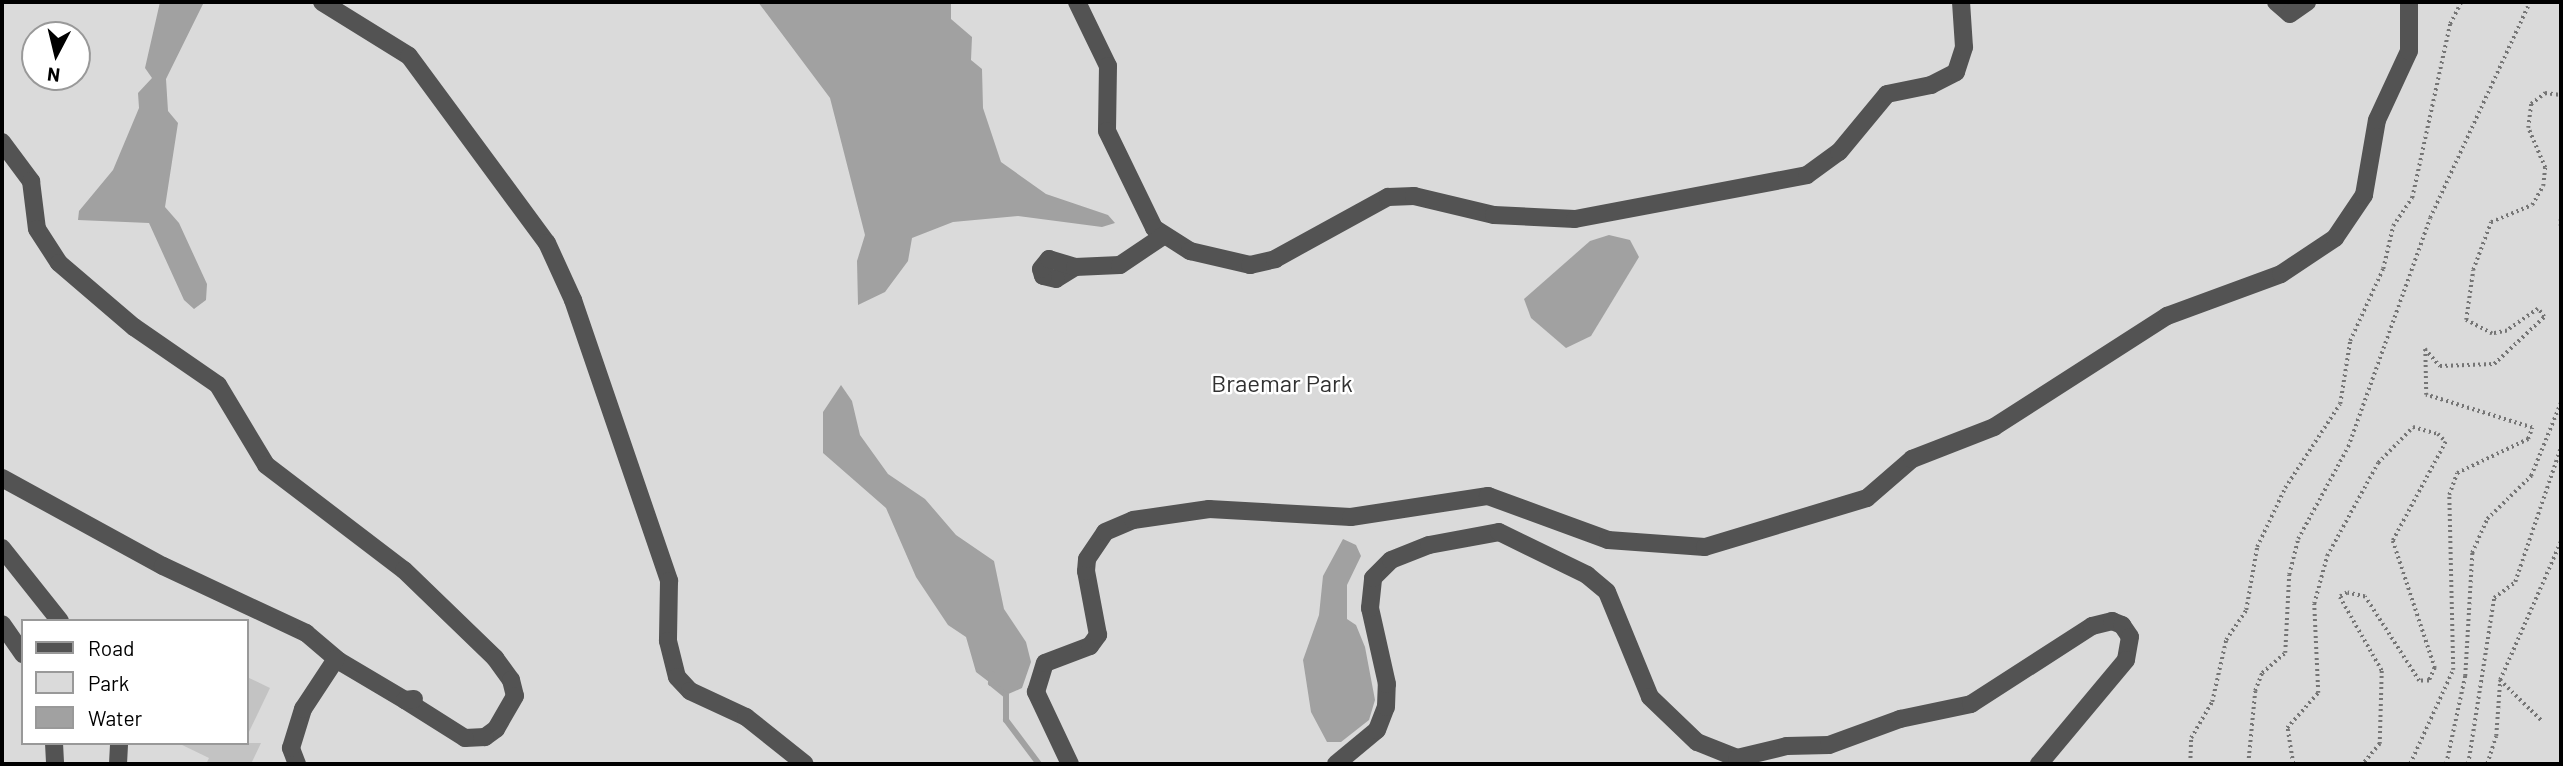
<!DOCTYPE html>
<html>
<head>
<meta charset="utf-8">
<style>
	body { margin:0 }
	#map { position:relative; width:2563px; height:766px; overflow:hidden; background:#fff; font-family:Barlow,sans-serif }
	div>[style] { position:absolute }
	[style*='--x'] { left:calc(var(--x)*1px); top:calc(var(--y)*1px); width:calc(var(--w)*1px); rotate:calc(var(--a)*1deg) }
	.green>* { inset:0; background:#dadada }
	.water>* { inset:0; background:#a1a1a1 }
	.stream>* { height:6px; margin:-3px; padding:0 3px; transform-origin:3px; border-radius:3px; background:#a1a1a1 }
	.building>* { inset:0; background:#c3c3c3 }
	.path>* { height:3.5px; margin-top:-1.75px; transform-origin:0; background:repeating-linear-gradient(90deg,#757575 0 2px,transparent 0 5.5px) }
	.minor>* { height:18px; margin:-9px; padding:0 9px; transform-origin:9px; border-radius:9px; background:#535353 }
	span { translate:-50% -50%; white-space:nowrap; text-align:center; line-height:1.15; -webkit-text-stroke:5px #fff; paint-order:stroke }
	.park-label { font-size:24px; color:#313131 }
	.frame { position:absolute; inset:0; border:4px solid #000; pointer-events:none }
	.legend { position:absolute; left:21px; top:619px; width:228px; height:126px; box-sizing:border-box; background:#fff; border:2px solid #999; margin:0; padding:9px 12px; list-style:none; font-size:21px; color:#000 }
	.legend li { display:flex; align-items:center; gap:14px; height:35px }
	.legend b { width:35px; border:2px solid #999 }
	.north { position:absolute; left:21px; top:21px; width:70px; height:70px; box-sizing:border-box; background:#fff; border:2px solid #999; border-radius:50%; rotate:187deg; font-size:19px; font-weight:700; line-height:28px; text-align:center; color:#000 }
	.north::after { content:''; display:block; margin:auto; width:24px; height:32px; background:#000; clip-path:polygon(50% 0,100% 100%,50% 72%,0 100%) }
</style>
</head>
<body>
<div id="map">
	<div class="green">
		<div style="clip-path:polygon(evenodd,2px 2px,2561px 2px,2561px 764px,2px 764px,2px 2px,35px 35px,77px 35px,77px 77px,35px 77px,35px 35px,2px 2px,23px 621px,247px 621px,247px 743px,23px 743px,23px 621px)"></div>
	</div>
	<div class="water">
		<div style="clip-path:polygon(160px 2px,204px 2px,166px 79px,168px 111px,178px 123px,165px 207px,179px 223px,207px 284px,206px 300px,194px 309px,184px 300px,149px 223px,78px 220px,79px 211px,113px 170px,139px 108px,138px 93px,152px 78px,145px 68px)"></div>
		<div style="clip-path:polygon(758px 2px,951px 2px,951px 19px,972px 37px,971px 60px,982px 69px,983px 108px,1001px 162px,1046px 194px,1108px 215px,1115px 223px,1102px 227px,1018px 216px,953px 222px,912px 238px,908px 261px,885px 292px,858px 305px,857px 261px,865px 235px,830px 98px)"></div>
		<div style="clip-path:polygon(1609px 235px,1630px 240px,1639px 257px,1591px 336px,1566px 348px,1531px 318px,1524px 299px,1590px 241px)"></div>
		<div style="clip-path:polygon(841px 385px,852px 401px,860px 435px,888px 474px,925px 499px,956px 535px,994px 561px,1004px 609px,1026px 642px,1031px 662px,1022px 688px,1006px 695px,976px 672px,966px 637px,948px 625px,916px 577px,886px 508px,823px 453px,823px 412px)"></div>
		<div style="clip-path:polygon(1343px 539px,1356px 545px,1361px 556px,1347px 585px,1347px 619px,1356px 625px,1365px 647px,1375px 700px,1369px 720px,1341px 742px,1327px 742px,1311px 712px,1303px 660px,1319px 615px,1323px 576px)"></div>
	</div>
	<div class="stream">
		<div style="--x:992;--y:674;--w:9;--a:96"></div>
		<div style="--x:991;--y:683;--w:19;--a:39"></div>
		<div style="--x:1006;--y:695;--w:25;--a:90"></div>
		<div style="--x:1006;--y:720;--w:55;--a:53.1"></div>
	</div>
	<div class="building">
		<div style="clip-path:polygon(247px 677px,270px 688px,247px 736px)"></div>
		<div style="clip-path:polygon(178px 743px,261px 743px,251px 764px,206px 764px,209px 758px)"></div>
	</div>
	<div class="path">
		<div style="--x:2561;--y:219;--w:11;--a:90"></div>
		<div style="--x:2500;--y:680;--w:60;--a:44.3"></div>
		<div style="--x:2190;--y:764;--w:26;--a:-88"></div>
		<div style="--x:2191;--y:738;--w:42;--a:-59.7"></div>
		<div style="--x:2212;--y:702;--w:64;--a:-77.3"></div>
		<div style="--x:2226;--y:640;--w:36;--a:-56"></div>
		<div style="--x:2246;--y:610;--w:64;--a:-80.1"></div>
		<div style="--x:2257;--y:547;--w:65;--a:-64.6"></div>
		<div style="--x:2285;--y:488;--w:100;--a:-56.8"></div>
		<div style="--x:2340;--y:404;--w:64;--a:-81"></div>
		<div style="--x:2350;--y:341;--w:79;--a:-65.4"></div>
		<div style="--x:2383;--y:269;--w:44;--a:-76.9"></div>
		<div style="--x:2393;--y:226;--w:34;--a:-56"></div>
		<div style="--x:2412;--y:198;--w:178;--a:-77.7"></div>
		<div style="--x:2450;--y:24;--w:25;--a:-63"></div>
		<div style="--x:2248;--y:764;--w:73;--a:-84.5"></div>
		<div style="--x:2255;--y:691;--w:19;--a:-69"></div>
		<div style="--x:2262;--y:673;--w:30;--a:-41"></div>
		<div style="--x:2285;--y:653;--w:78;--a:-87.1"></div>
		<div style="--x:2289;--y:575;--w:37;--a:-76"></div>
		<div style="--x:2298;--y:539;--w:105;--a:-61.5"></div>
		<div style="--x:2348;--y:447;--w:243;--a:-70.3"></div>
		<div style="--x:2430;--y:218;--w:238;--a:-65.2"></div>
		<div style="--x:2293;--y:764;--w:36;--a:-99"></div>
		<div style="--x:2287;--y:728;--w:47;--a:-48.5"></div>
		<div style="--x:2318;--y:693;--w:89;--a:-92.6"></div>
		<div style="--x:2314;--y:604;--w:50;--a:-74.8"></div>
		<div style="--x:2327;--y:556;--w:106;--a:-61.3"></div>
		<div style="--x:2378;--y:463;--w:50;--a:-45.8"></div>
		<div style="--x:2413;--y:427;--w:26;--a:16"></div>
		<div style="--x:2438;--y:434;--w:11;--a:45"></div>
		<div style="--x:2446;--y:442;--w:112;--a:118.2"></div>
		<div style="--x:2393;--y:541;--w:134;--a:71.7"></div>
		<div style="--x:2435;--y:668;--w:14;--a:115"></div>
		<div style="--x:2429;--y:681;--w:10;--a:180"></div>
		<div style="--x:2419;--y:681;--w:100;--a:-122.7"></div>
		<div style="--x:2365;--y:597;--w:18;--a:-167"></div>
		<div style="--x:2347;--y:593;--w:8;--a:150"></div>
		<div style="--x:2340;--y:597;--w:85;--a:60.4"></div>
		<div style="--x:2382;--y:671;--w:73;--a:91.6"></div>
		<div style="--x:2380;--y:744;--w:26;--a:130"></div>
		<div style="--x:2410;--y:764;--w:103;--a:-65.4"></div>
		<div style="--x:2453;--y:670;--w:175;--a:-91.3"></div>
		<div style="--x:2449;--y:495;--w:23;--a:-70"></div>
		<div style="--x:2457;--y:473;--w:79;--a:-25.6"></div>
		<div style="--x:2528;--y:439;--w:12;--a:-70"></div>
		<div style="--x:2532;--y:428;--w:111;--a:-162.7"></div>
		<div style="--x:2426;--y:395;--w:46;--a:-91.2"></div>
		<div style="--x:2425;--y:349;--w:23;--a:49"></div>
		<div style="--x:2440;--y:366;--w:54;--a:-2.1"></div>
		<div style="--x:2494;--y:364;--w:69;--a:-43.2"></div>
		<div style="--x:2544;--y:317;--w:10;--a:-127"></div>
		<div style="--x:2538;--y:309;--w:38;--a:145"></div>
		<div style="--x:2507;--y:331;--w:15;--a:169"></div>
		<div style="--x:2492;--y:334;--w:30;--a:-152"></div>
		<div style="--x:2466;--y:320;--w:50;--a:-82"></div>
		<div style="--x:2473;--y:270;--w:51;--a:-69.4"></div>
		<div style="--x:2491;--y:222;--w:44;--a:-22.5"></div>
		<div style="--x:2532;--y:205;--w:22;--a:-60"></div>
		<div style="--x:2543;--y:186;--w:18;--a:-84"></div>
		<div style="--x:2545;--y:168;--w:43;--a:-113"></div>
		<div style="--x:2528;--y:128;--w:24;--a:-83"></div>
		<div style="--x:2531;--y:104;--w:18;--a:-38"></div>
		<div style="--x:2545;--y:93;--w:16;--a:7"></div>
		<div style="--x:2446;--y:764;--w:90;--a:-77.8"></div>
		<div style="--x:2465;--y:676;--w:123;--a:-86.7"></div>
		<div style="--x:2472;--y:553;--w:37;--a:-66"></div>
		<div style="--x:2487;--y:519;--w:62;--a:-44.3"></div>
		<div style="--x:2531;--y:476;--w:80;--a:-67.9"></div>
		<div style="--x:2468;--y:764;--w:168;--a:-81.1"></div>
		<div style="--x:2494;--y:598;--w:26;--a:-37"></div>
		<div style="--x:2515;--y:582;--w:143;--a:-71.2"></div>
		<div style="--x:2487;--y:764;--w:29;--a:-72"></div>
		<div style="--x:2496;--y:736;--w:56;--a:-85.9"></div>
		<div style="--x:2500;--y:680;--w:152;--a:-66.3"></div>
	</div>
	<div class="minor">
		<div style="--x:322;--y:2;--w:102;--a:31.8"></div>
		<div style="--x:409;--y:56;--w:232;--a:53.6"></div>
		<div style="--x:547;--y:243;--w:63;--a:65.5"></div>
		<div style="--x:573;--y:300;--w:297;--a:71.1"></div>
		<div style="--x:669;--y:581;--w:60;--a:91"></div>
		<div style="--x:668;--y:641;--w:37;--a:76"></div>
		<div style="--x:677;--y:677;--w:19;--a:47"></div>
		<div style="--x:690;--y:691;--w:62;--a:24.9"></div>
		<div style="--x:746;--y:717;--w:75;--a:38.5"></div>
		<div style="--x:1077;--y:2;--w:71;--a:64.2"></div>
		<div style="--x:1108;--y:66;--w:65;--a:90.9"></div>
		<div style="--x:1107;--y:131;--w:108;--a:64.1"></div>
		<div style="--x:1154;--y:228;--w:43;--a:32.6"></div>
		<div style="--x:1190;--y:251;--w:62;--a:13.1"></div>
		<div style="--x:1250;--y:265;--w:26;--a:-13"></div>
		<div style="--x:1275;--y:259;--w:129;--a:-28.8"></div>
		<div style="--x:1388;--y:197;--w:26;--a:-2"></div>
		<div style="--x:1414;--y:196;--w:82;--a:13.4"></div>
		<div style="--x:1494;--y:215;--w:81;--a:2.8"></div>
		<div style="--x:1575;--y:219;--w:236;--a:-10.7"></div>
		<div style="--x:1807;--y:175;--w:39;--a:-36"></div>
		<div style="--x:1839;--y:152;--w:75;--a:-50.4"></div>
		<div style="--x:1887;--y:94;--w:45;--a:-11.6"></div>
		<div style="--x:1931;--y:85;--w:28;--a:-27"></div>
		<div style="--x:1956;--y:72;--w:26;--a:-72"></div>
		<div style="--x:1964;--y:47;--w:45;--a:-93.8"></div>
		<div style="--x:2276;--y:2;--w:18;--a:41"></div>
		<div style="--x:2290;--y:14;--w:21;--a:-35"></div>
		<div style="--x:2;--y:142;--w:49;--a:53.4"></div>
		<div style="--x:31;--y:181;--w:48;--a:82.9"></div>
		<div style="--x:37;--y:229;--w:40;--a:57.1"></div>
		<div style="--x:59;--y:263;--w:99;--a:40.5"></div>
		<div style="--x:134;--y:327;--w:102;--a:34.6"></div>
		<div style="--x:218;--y:385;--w:93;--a:59"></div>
		<div style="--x:266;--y:465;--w:173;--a:37.3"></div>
		<div style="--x:404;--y:570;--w:127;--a:44"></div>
		<div style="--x:495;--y:658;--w:27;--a:54"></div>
		<div style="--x:511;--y:680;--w:16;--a:76"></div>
		<div style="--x:515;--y:696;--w:38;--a:120"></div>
		<div style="--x:496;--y:729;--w:14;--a:144"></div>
		<div style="--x:485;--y:737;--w:20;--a:177"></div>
		<div style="--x:465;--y:738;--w:71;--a:-147.7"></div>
		<div style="--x:1075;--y:267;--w:22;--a:148"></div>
		<div style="--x:1056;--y:279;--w:13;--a:-167"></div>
		<div style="--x:1043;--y:276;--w:7;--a:-106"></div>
		<div style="--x:1041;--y:269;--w:13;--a:-51"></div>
		<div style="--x:1049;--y:259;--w:27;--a:17"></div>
		<div style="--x:1075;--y:267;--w:45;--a:-2.5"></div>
		<div style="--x:1120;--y:265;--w:52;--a:-34"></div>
		<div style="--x:2;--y:478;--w:183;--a:28.7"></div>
		<div style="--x:163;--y:566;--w:158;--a:25.1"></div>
		<div style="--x:306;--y:633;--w:43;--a:40.3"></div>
		<div style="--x:339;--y:661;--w:77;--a:30.6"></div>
		<div style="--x:405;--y:700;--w:9;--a:-6"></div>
		<div style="--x:2;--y:548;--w:93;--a:51.5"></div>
		<div style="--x:2;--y:624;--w:37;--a:55"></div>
		<div style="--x:54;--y:743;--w:21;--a:87"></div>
		<div style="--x:118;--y:764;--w:21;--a:-87"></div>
		<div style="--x:297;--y:764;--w:17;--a:-111"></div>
		<div style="--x:291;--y:748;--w:41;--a:-72.9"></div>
		<div style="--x:303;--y:709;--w:60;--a:-56.6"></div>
		<div style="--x:1070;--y:764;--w:80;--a:-115.3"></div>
		<div style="--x:1036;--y:692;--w:30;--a:-73"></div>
		<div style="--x:1045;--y:663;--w:48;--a:-20.7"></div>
		<div style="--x:1090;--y:646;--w:14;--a:-54"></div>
		<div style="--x:1098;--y:635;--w:65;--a:-100.6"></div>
		<div style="--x:1086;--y:571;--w:12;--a:-85"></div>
		<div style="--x:1087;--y:559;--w:32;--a:-56"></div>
		<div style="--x:1105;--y:532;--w:30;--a:-23"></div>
		<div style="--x:1133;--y:520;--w:77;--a:-8.2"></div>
		<div style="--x:1209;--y:509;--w:142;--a:3.2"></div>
		<div style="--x:1351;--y:517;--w:139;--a:-8.7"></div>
		<div style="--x:1488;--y:496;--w:128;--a:20.1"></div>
		<div style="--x:1608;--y:540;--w:97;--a:4.1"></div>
		<div style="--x:1705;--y:547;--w:169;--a:-16.8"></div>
		<div style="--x:1867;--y:498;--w:60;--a:-40.9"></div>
		<div style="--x:1912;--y:459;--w:88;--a:-21.3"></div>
		<div style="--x:1994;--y:427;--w:206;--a:-32.7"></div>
		<div style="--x:2167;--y:316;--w:121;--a:-20.2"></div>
		<div style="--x:2281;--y:274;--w:65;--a:-33.7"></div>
		<div style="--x:2335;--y:238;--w:52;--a:-56"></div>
		<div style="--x:2364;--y:195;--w:76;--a:-80.2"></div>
		<div style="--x:2377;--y:120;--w:76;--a:-65.1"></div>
		<div style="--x:2409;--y:51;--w:49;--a:-90"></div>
		<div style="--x:1336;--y:764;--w:53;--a:-39.7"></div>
		<div style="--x:1377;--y:730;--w:25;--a:-69"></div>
		<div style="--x:1386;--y:707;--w:23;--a:-88"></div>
		<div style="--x:1387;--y:684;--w:78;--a:-102.6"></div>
		<div style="--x:1370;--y:608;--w:30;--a:-84"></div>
		<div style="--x:1373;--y:578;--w:25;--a:-45"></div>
		<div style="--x:1391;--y:560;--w:41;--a:-21.5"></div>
		<div style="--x:1429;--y:545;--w:71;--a:-10.5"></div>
		<div style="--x:1499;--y:532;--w:98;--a:26"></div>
		<div style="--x:1587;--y:575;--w:26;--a:40"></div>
		<div style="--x:1607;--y:592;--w:113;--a:67.7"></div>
		<div style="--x:1650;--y:697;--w:65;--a:43.8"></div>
		<div style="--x:1697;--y:742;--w:43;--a:21.8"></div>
		<div style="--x:1737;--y:758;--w:51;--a:-13.5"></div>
		<div style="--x:1787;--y:746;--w:42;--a:-1.4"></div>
		<div style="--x:1829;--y:745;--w:76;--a:-20.1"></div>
		<div style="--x:1900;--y:719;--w:73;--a:-11.9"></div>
		<div style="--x:1971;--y:704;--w:144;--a:-32.8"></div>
		<div style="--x:2092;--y:626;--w:21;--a:-14"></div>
		<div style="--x:2112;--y:621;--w:11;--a:22"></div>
		<div style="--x:2122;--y:625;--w:14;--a:56"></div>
		<div style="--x:2130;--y:637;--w:23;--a:100"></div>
		<div style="--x:2126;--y:660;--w:136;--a:129.9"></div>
	</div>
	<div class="park-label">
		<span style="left:1282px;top:383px">Braemar Park</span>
	</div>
	<div class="frame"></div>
	<ul class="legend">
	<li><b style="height:9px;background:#535353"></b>Road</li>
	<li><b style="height:19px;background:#dadada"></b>Park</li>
	<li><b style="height:19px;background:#a1a1a1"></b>Water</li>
	</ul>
	<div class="north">N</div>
</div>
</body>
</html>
